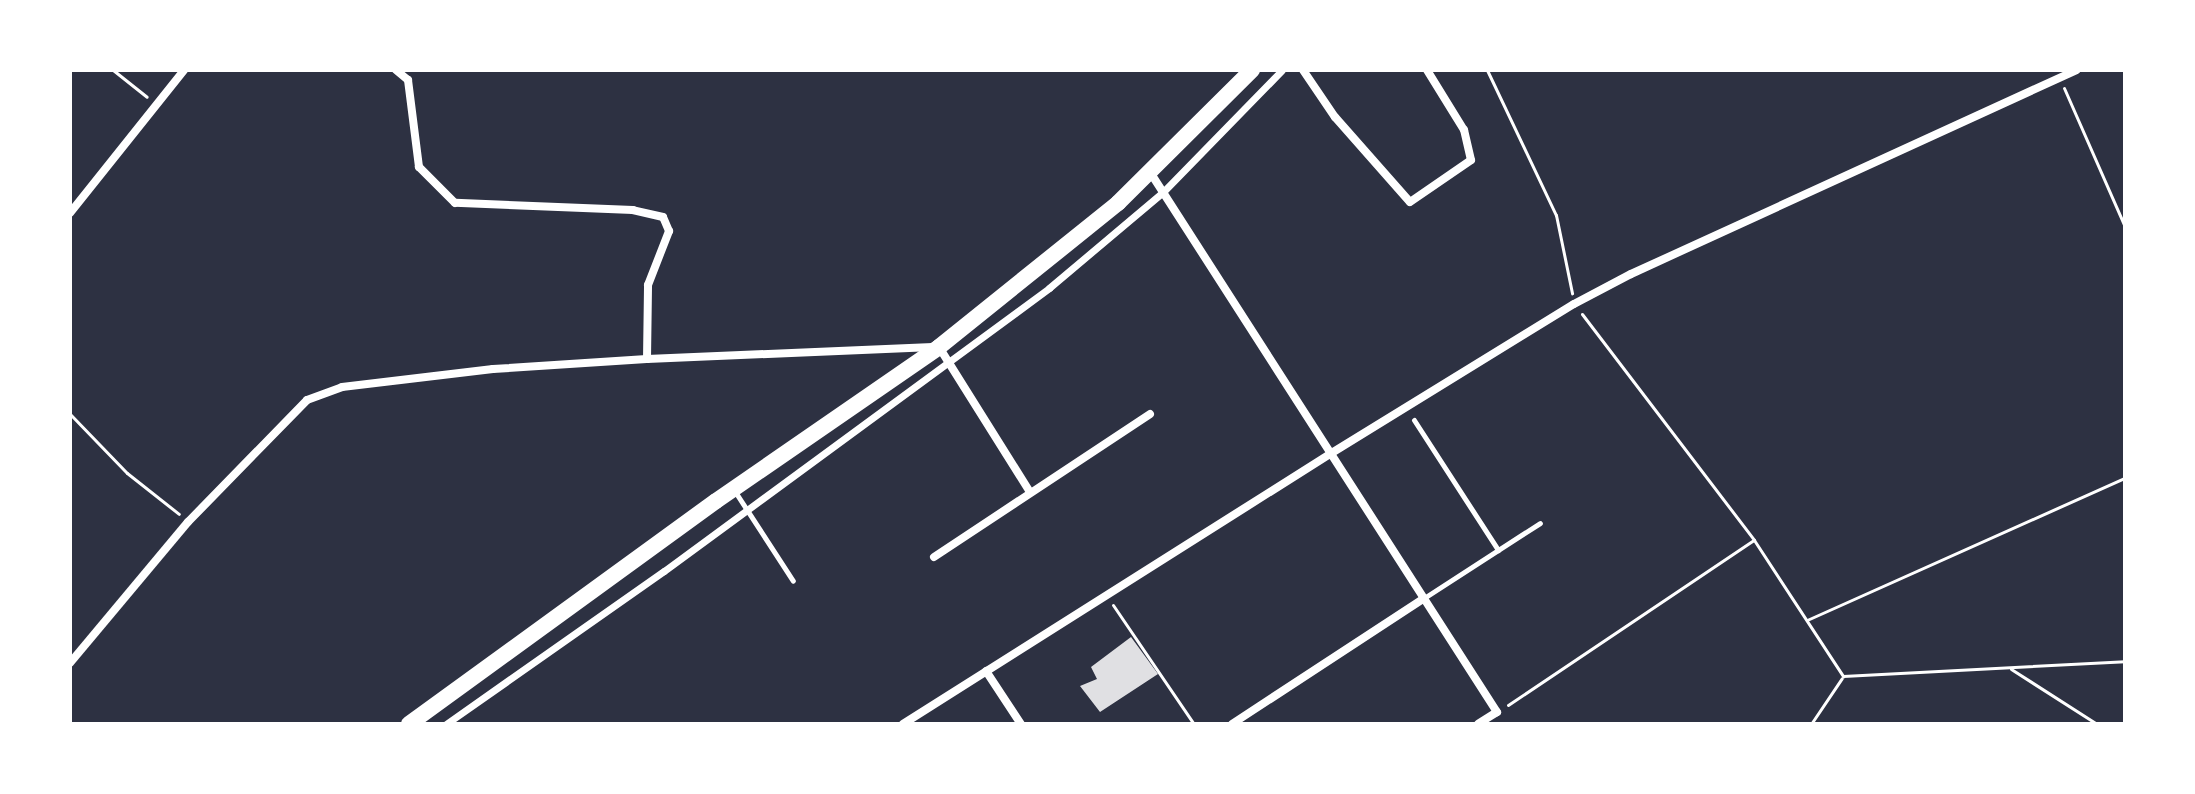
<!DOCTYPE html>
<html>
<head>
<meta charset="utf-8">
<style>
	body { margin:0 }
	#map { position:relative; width:2195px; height:794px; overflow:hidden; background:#2d3142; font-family:"Fira Sans Condensed",sans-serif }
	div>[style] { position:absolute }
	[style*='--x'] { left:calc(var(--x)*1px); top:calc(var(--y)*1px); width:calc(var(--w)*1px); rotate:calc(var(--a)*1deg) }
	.building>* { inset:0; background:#e0e0e3 }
	.path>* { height:3px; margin:-1.5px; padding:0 1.5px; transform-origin:1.5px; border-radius:1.5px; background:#fff }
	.service>* { height:5px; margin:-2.5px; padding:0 2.5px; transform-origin:2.5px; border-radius:2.5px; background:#fff }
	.pedestrian>* { height:7px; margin:-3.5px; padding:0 3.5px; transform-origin:3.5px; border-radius:3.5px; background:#fff }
	.minor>* { height:8px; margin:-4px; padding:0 4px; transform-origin:4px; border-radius:4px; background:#fff }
	.primary>* { height:16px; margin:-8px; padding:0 8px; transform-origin:8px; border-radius:8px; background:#fff }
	span { translate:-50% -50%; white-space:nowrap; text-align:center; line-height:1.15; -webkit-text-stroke:8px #fff; paint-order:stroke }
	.frame { position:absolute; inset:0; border:72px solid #fff; pointer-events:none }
</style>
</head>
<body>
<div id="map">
	<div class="building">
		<div style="clip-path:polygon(1131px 637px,1158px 674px,1100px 712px,1080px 686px,1097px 679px,1091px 667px)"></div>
	</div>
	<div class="path">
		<div style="--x:113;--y:70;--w:43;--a:38.5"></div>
		<div style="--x:1487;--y:70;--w:161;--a:64.6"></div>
		<div style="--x:1556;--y:215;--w:80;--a:78.4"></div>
		<div style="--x:2064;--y:88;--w:152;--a:66.3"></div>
		<div style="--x:1582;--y:314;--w:284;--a:52.7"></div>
		<div style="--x:1754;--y:540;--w:163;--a:56.8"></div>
		<div style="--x:70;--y:414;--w:82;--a:46"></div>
		<div style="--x:127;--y:473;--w:66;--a:38.3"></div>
		<div style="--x:1113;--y:605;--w:144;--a:55.8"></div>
		<div style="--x:1807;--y:620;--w:348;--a:-24.1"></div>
		<div style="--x:2011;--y:669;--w:102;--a:32.6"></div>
		<div style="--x:1843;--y:676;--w:282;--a:-3"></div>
		<div style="--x:1508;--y:705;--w:296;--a:-33.9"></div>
		<div style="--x:1811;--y:724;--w:55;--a:-56"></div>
	</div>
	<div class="service">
		<div style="--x:1414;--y:420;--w:155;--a:57.1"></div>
		<div style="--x:734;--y:490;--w:108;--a:57"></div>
		<div style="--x:1424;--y:598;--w:138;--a:-32.9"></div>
	</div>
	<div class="pedestrian">
		<div style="--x:446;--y:724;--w:266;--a:-35.1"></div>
		<div style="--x:664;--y:571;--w:478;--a:-36.3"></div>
		<div style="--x:1049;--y:288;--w:149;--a:-40.1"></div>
		<div style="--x:1163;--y:192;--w:170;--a:-45.7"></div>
	</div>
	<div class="minor">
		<div style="--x:1303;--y:70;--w:57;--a:55.8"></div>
		<div style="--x:1335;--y:117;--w:113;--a:48.6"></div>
		<div style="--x:1410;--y:202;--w:74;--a:-34.5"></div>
		<div style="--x:1471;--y:160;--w:31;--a:-103"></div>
		<div style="--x:1464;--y:130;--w:70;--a:-121.7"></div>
		<div style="--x:1150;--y:172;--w:642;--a:57.28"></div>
		<div style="--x:1497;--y:712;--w:22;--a:148"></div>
		<div style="--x:70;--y:213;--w:183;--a:-51.4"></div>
		<div style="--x:647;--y:359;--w:292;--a:-2.4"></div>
		<div style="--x:939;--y:347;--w:171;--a:57.9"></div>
		<div style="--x:934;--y:557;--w:259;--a:-33.5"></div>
		<div style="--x:70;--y:663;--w:184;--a:-50.1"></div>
		<div style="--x:188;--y:522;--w:170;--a:-45.7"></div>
		<div style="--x:307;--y:400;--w:37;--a:-20"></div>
		<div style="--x:342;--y:387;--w:152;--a:-6.8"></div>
		<div style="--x:493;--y:369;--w:154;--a:-3.7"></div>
		<div style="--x:647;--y:359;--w:74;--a:-89.2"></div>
		<div style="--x:648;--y:285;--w:58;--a:-68.7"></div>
		<div style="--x:669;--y:231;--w:15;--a:-113"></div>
		<div style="--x:663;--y:217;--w:31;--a:-167"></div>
		<div style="--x:633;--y:210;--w:178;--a:-177.7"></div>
		<div style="--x:455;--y:203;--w:51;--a:-135"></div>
		<div style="--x:419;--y:167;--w:88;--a:-97.2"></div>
		<div style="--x:408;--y:80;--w:16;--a:-140"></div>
		<div style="--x:986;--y:671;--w:64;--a:56.6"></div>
		<div style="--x:903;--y:724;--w:505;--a:-32.31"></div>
		<div style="--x:1330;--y:454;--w:286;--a:-31.6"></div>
		<div style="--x:1574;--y:304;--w:64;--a:-27.8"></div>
		<div style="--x:1631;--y:274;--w:490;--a:-24.6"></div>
		<div style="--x:1232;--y:724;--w:228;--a:-33.2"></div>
	</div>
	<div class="primary">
		<div style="--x:409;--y:724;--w:379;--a:-36"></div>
		<div style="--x:716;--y:501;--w:271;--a:-34.6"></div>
		<div style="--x:939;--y:347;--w:230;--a:-38.8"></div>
		<div style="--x:1118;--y:203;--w:189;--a:-44.8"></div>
	</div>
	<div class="frame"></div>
</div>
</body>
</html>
